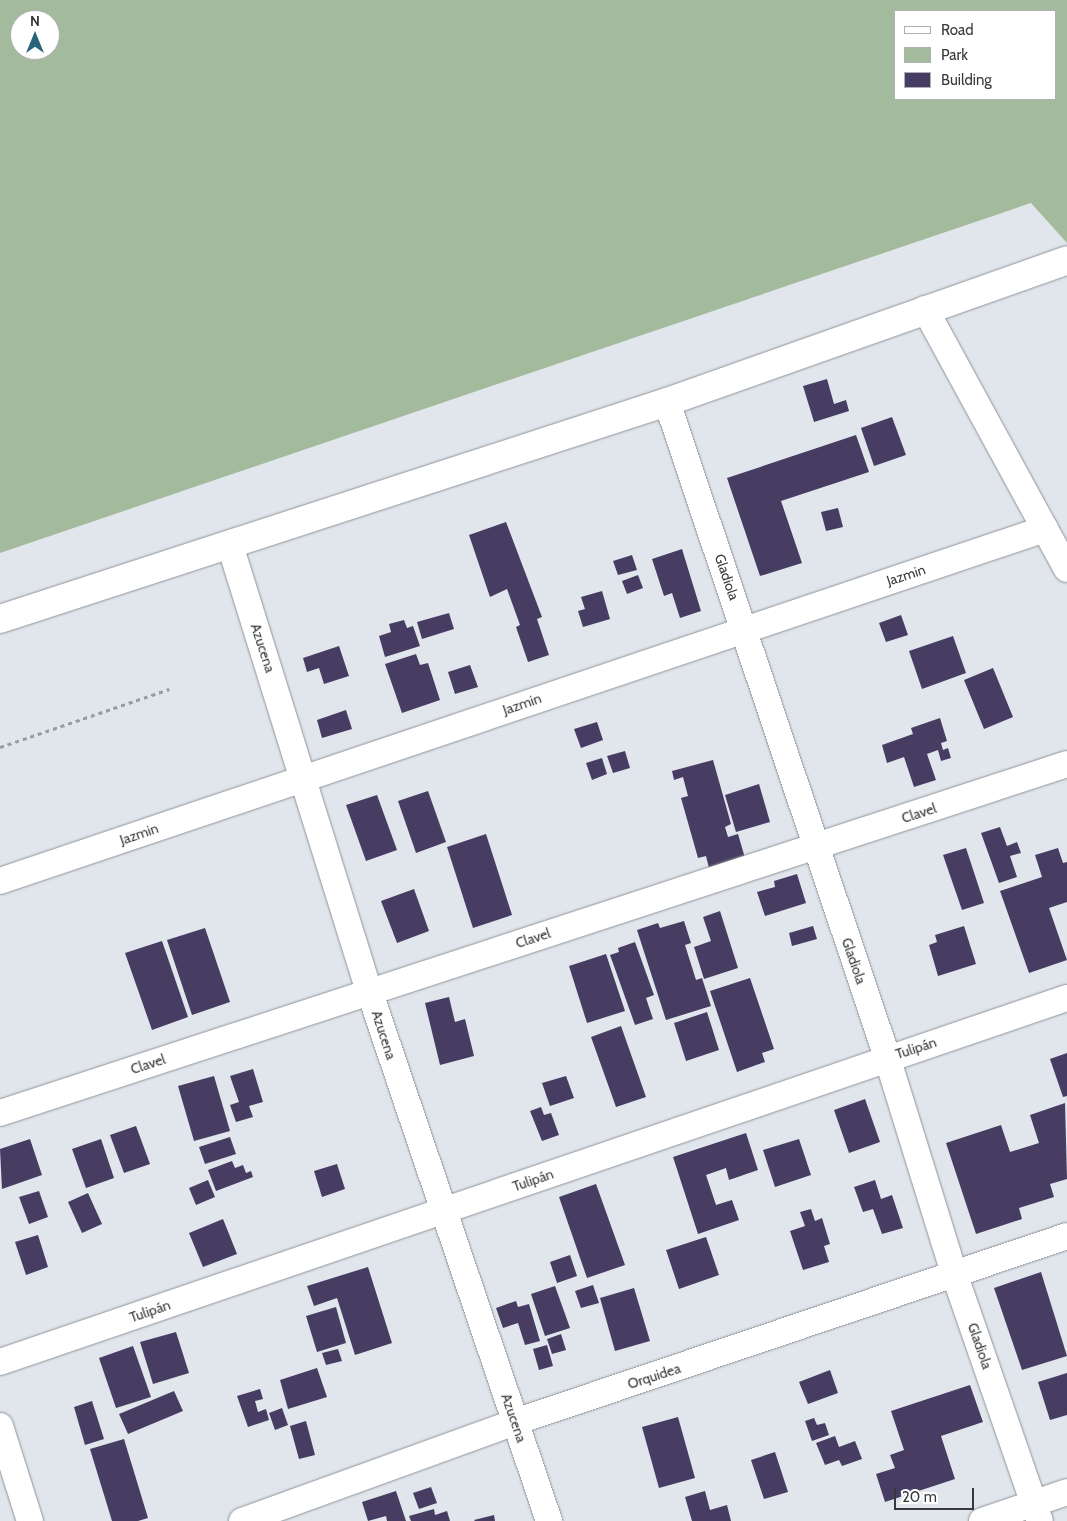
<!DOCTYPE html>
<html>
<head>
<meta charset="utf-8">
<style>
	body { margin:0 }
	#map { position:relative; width:1067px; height:1521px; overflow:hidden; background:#e1e6ed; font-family:Cabin,sans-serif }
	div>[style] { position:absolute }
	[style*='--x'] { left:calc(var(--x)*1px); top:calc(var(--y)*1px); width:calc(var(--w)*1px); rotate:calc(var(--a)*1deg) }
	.green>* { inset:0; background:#a3bb9c }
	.building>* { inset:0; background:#473c62 }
	.path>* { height:3px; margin-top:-1.5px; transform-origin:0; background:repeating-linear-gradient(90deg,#999da2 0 4px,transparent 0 8px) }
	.roads { filter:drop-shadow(0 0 1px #8f939a) drop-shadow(0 0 1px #8f939a) }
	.street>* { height:26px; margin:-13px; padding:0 13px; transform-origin:13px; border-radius:13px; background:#fff }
	.secondary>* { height:28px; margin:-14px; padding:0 14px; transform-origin:14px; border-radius:14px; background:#fff }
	span { translate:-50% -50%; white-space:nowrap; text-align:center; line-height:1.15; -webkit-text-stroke:5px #fff; paint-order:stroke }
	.street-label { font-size:14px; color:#37393b }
	.legend { position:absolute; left:894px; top:10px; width:162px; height:90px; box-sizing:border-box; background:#fff; border:1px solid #afb0b1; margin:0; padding:6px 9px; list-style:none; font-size:15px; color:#37393b }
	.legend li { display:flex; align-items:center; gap:10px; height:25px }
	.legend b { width:25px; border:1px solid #afb0b1 }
	.north { position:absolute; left:10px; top:10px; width:50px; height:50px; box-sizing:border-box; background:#fff; border:1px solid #afb0b1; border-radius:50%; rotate:0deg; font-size:14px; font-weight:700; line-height:20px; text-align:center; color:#37393b }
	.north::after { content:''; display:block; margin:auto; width:18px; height:22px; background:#28627b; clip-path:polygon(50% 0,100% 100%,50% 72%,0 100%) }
	.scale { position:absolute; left:894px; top:1488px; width:80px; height:22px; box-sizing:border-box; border:2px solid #37393b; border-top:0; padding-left:6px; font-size:15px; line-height:18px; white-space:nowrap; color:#37393b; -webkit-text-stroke:4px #fff; paint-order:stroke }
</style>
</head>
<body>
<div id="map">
	<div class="green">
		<div style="clip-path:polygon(evenodd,0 0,1067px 0,1067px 243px,1031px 203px,0 553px,0 0,896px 11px,1056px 11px,1056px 99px,896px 99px,896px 11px,0 0,20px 20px,50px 20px,50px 50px,20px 50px,20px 20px)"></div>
	</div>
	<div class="building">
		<div style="clip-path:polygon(827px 379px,834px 404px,846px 400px,849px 411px,814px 422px,803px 386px)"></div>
		<div style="clip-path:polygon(892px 417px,906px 455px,874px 466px,861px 428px)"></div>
		<div style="clip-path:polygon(856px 435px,869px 472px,781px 501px,802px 563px,760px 576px,727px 478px)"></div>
		<div style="clip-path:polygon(838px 508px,843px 527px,826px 531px,821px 512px)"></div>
		<div style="clip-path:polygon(506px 522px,542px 617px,537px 619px,549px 655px,528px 662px,516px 627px,520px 625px,507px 589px,490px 597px,469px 535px)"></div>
		<div style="clip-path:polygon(682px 549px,701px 611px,680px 618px,672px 593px,664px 596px,652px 559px)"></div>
		<div style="clip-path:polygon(632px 555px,637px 570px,618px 575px,613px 561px)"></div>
		<div style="clip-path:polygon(638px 575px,643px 588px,627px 594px,622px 581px)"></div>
		<div style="clip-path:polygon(602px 591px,610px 619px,583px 627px,578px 611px,585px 609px,581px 597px)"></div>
		<div style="clip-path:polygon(449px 613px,454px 629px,422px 639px,417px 622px)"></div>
		<div style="clip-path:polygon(901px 615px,908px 635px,886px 642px,879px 623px)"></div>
		<div style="clip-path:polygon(404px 620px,407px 628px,413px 626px,420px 646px,385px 657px,379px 636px,391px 632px,389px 624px)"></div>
		<div style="clip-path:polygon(953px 636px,966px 673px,922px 689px,909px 651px)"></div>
		<div style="clip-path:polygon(339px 646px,349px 676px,324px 684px,319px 668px,307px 672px,303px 658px)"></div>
		<div style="clip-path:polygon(416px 654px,420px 665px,428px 663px,440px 700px,402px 713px,385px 664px)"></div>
		<div style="clip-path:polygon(470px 665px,478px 687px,455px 694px,448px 672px)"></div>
		<div style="clip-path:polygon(993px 668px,1013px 717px,984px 729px,964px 680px)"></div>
		<div style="clip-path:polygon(346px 710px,352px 729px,322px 738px,317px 720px)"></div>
		<div style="clip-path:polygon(940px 718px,947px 741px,941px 743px,943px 750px,948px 748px,951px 758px,941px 761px,938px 750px,927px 754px,936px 780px,914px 787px,904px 757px,887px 763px,882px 745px,913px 734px,911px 728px)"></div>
		<div style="clip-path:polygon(597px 722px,603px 740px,581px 748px,574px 729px)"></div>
		<div style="clip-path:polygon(625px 751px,630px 768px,613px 773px,607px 756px)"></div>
		<div style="clip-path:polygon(602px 758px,607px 774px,592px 780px,586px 763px)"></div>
		<div style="clip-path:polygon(713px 760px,731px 824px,725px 827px,728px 837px,738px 834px,745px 858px,709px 868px,706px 856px,698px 858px,681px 798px,688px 796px,683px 777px,674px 780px,672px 771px)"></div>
		<div style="clip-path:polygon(759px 784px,770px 822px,736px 832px,725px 795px)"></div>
		<div style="clip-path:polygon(428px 791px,446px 842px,416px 853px,398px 801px)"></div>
		<div style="clip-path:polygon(377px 795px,397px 850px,366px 861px,346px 805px)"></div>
		<div style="clip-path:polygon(1000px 827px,1007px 846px,1017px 842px,1021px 853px,1010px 856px,1017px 877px,999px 883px,981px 833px)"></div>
		<div style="clip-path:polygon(486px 834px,512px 915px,473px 928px,447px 847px)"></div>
		<div style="clip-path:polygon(966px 848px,984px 903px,962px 910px,943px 855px)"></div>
		<div style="clip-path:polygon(1058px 848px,1063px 863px,1067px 862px,1067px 902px,1049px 908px,1067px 960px,1029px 973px,1000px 891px,1042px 877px,1035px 855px)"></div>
		<div style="clip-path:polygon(797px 874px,806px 903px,765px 916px,757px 892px,775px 887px,774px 881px)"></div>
		<div style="clip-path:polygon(414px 889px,429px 931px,397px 943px,381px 901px)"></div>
		<div style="clip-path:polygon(720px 911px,738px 968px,704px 979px,694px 947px,711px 941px,703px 917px)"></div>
		<div style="clip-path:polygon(684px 921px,691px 943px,685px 945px,696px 980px,702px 978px,711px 1006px,666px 1020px,637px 930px,658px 923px,660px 928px)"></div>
		<div style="clip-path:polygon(813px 926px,817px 939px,792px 946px,789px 933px)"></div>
		<div style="clip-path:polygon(964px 926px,976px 964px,938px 976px,929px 945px,937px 942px,935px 935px)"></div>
		<div style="clip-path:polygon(205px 928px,230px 1002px,192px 1015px,167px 940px)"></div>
		<div style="clip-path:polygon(162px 941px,188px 1017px,152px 1030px,125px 953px)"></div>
		<div style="clip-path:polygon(635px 942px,654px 995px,646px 998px,653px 1019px,635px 1025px,610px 955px,619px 952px,618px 948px)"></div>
		<div style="clip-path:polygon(606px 954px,625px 1011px,587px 1023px,569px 966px)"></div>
		<div style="clip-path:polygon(750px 978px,774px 1049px,762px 1053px,765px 1062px,737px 1072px,710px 991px)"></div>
		<div style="clip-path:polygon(449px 997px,455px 1022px,465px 1019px,474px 1056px,440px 1065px,425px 1003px)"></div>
		<div style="clip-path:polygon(707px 1012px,719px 1050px,686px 1061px,674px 1023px)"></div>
		<div style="clip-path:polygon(621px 1026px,646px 1097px,616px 1107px,591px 1037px)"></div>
		<div style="clip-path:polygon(1067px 1053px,1067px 1096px,1063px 1097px,1050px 1059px)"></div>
		<div style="clip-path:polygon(253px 1069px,263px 1102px,249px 1106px,253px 1117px,236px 1122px,230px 1105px,239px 1102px,230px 1076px)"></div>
		<div style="clip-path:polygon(214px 1076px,230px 1131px,194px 1141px,178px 1086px)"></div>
		<div style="clip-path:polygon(566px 1076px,574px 1098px,550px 1106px,542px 1083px)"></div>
		<div style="clip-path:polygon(865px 1099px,880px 1142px,849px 1153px,834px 1110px)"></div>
		<div style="clip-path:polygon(1065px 1103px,1067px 1179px,1050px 1184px,1054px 1197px,1019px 1208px,1022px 1219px,976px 1234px,946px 1143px,1001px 1125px,1010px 1152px,1039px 1143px,1030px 1115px)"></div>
		<div style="clip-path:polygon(541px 1107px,544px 1115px,551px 1113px,559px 1135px,542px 1141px,530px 1111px)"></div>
		<div style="clip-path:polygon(136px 1126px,150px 1164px,124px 1173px,110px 1135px)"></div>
		<div style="clip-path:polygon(746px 1133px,758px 1170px,729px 1180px,726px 1168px,706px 1175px,716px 1205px,732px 1200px,739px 1220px,698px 1234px,673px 1157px)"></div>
		<div style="clip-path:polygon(230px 1137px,236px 1154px,205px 1164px,199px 1147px)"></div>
		<div style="clip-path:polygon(30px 1139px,42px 1175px,2px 1189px,0 1149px)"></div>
		<div style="clip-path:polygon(101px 1139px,114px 1178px,86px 1188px,72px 1149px)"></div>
		<div style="clip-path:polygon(799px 1139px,811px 1175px,775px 1187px,763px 1150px)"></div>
		<div style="clip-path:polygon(232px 1161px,235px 1168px,243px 1165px,246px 1173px,251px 1171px,253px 1177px,216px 1191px,208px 1170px)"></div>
		<div style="clip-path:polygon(337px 1164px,345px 1189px,322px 1197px,314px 1171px)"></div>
		<div style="clip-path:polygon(208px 1180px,215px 1197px,196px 1205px,189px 1188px)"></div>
		<div style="clip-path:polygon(875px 1180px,881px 1199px,892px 1195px,903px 1228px,882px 1234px,873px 1209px,863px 1212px,854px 1187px)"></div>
		<div style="clip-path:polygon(596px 1184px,625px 1265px,587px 1278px,559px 1197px)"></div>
		<div style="clip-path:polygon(39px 1191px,48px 1217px,29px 1224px,19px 1197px)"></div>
		<div style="clip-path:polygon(88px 1193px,102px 1224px,82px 1233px,68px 1202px)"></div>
		<div style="clip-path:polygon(811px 1209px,815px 1221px,822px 1218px,830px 1244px,824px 1246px,829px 1262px,803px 1270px,790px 1231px,805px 1226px,800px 1212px)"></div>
		<div style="clip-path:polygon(223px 1219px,237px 1254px,203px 1267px,189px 1233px)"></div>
		<div style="clip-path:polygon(38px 1235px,48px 1267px,26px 1275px,15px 1242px)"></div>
		<div style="clip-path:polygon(706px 1237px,719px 1275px,679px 1289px,666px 1250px)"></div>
		<div style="clip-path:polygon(570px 1255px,577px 1276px,557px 1283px,550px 1262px)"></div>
		<div style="clip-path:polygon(368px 1267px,392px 1343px,355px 1355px,337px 1298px,314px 1306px,307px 1286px)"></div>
		<div style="clip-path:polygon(1041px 1272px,1067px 1356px,1022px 1370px,994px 1288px)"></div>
		<div style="clip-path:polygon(593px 1285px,599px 1303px,581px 1308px,575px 1291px)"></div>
		<div style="clip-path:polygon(555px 1286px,570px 1328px,545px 1336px,531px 1294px)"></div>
		<div style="clip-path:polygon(634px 1288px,650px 1341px,615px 1351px,600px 1298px)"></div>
		<div style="clip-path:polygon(516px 1301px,518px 1307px,529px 1304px,540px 1341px,525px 1345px,518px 1323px,503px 1328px,496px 1308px)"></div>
		<div style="clip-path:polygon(336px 1307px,346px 1343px,317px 1352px,306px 1316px)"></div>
		<div style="clip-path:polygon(176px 1332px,189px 1373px,153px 1384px,140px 1342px)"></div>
		<div style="clip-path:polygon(561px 1334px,566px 1350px,552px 1354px,547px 1339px)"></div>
		<div style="clip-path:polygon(547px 1345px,553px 1366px,539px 1370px,533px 1349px)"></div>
		<div style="clip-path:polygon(133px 1346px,151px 1397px,116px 1408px,99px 1358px)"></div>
		<div style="clip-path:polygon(338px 1349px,342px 1361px,326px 1365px,322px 1353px)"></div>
		<div style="clip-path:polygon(317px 1368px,327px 1397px,288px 1409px,280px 1380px)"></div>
		<div style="clip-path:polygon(830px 1370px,838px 1393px,808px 1404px,799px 1382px)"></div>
		<div style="clip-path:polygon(1067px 1373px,1067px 1415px,1050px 1420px,1038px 1382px)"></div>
		<div style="clip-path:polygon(970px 1385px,983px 1422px,941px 1436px,955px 1479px,885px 1502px,876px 1474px,895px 1468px,890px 1455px,904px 1450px,891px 1411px)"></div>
		<div style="clip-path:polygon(260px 1389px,263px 1399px,255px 1401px,258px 1412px,266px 1409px,269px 1420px,248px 1427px,237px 1396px)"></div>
		<div style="clip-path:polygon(174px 1391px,183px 1411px,128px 1434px,119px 1414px)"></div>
		<div style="clip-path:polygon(92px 1401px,104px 1439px,85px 1445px,74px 1407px)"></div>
		<div style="clip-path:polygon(282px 1408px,288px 1425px,275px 1430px,269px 1413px)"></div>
		<div style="clip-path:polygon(678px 1417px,695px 1478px,659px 1488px,642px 1427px)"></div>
		<div style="clip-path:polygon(814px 1418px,817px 1425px,825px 1423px,829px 1435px,812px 1441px,805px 1421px)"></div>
		<div style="clip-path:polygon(306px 1421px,315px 1455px,299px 1459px,290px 1426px)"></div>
		<div style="clip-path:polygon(835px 1436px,839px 1447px,855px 1441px,862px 1459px,842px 1466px,839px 1460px,825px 1465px,816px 1443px)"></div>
		<div style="clip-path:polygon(124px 1439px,148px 1518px,138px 1521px,112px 1521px,90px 1449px)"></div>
		<div style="clip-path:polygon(775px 1452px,788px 1492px,764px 1499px,751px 1460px)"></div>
		<div style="clip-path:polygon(431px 1487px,437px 1503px,419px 1509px,413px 1493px)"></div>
		<div style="clip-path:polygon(396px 1491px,406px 1521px,387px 1521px,386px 1516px,368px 1521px,362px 1502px)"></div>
		<div style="clip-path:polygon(705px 1491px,710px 1510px,727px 1505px,731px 1521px,692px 1521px,685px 1497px)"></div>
		<div style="clip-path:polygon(434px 1509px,435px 1515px,447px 1511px,450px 1521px,411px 1521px,409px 1516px)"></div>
		<div style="clip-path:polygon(494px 1515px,495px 1521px,475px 1521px,474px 1520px)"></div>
	</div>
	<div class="path">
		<div style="--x:0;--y:747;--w:179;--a:-18.9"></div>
	</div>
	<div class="roads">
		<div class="street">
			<div style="--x:925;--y:309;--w:296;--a:61.4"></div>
			<div style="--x:667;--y:402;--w:691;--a:71.43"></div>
			<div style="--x:887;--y:1057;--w:229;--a:72.8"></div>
			<div style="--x:955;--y:1276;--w:259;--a:70.9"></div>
			<div style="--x:230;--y:545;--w:466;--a:72.7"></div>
			<div style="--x:369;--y:990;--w:561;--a:71.27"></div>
			<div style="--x:0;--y:881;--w:1103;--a:-18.62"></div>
			<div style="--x:0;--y:1113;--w:1123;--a:-18.11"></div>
			<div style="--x:0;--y:1362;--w:1127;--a:-18.84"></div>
			<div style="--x:0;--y:1426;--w:100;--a:72.5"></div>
			<div style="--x:242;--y:1521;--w:290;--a:-19.9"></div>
			<div style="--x:515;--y:1422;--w:582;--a:-18.62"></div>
			<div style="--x:982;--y:1521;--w:90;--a:-18.8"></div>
		</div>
		<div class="secondary">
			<div style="--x:0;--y:619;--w:701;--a:-18.02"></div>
			<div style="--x:667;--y:402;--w:424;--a:-19.5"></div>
		</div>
	</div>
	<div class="street-label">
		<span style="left:906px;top:575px;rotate:-18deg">Jazmin</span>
		<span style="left:727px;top:577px;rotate:71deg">Gladiola</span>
		<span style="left:263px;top:648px;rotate:72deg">Azucena</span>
		<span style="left:522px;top:704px;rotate:-19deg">Jazmin</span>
		<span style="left:919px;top:813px;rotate:-18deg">Clavel</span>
		<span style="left:139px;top:834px;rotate:-19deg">Jazmin</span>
		<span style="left:533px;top:938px;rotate:-18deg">Clavel</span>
		<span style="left:854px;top:961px;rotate:71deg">Gladiola</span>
		<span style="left:384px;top:1035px;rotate:72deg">Azucena</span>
		<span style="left:916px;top:1048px;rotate:-18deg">Tulipán</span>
		<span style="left:148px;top:1064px;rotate:-18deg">Clavel</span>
		<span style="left:533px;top:1180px;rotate:-19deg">Tulipán</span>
		<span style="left:150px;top:1311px;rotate:-19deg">Tulipán</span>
		<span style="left:980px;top:1346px;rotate:71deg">Gladiola</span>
		<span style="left:654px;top:1376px;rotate:-18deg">Orquidea</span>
		<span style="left:514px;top:1418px;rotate:71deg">Azucena</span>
	</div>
	<ul class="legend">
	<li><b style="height:6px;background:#fff"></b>Road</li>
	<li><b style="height:14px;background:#a3bb9c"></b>Park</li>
	<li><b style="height:14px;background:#473c62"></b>Building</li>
	</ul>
	<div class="north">N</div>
	<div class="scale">20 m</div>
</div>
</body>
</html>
